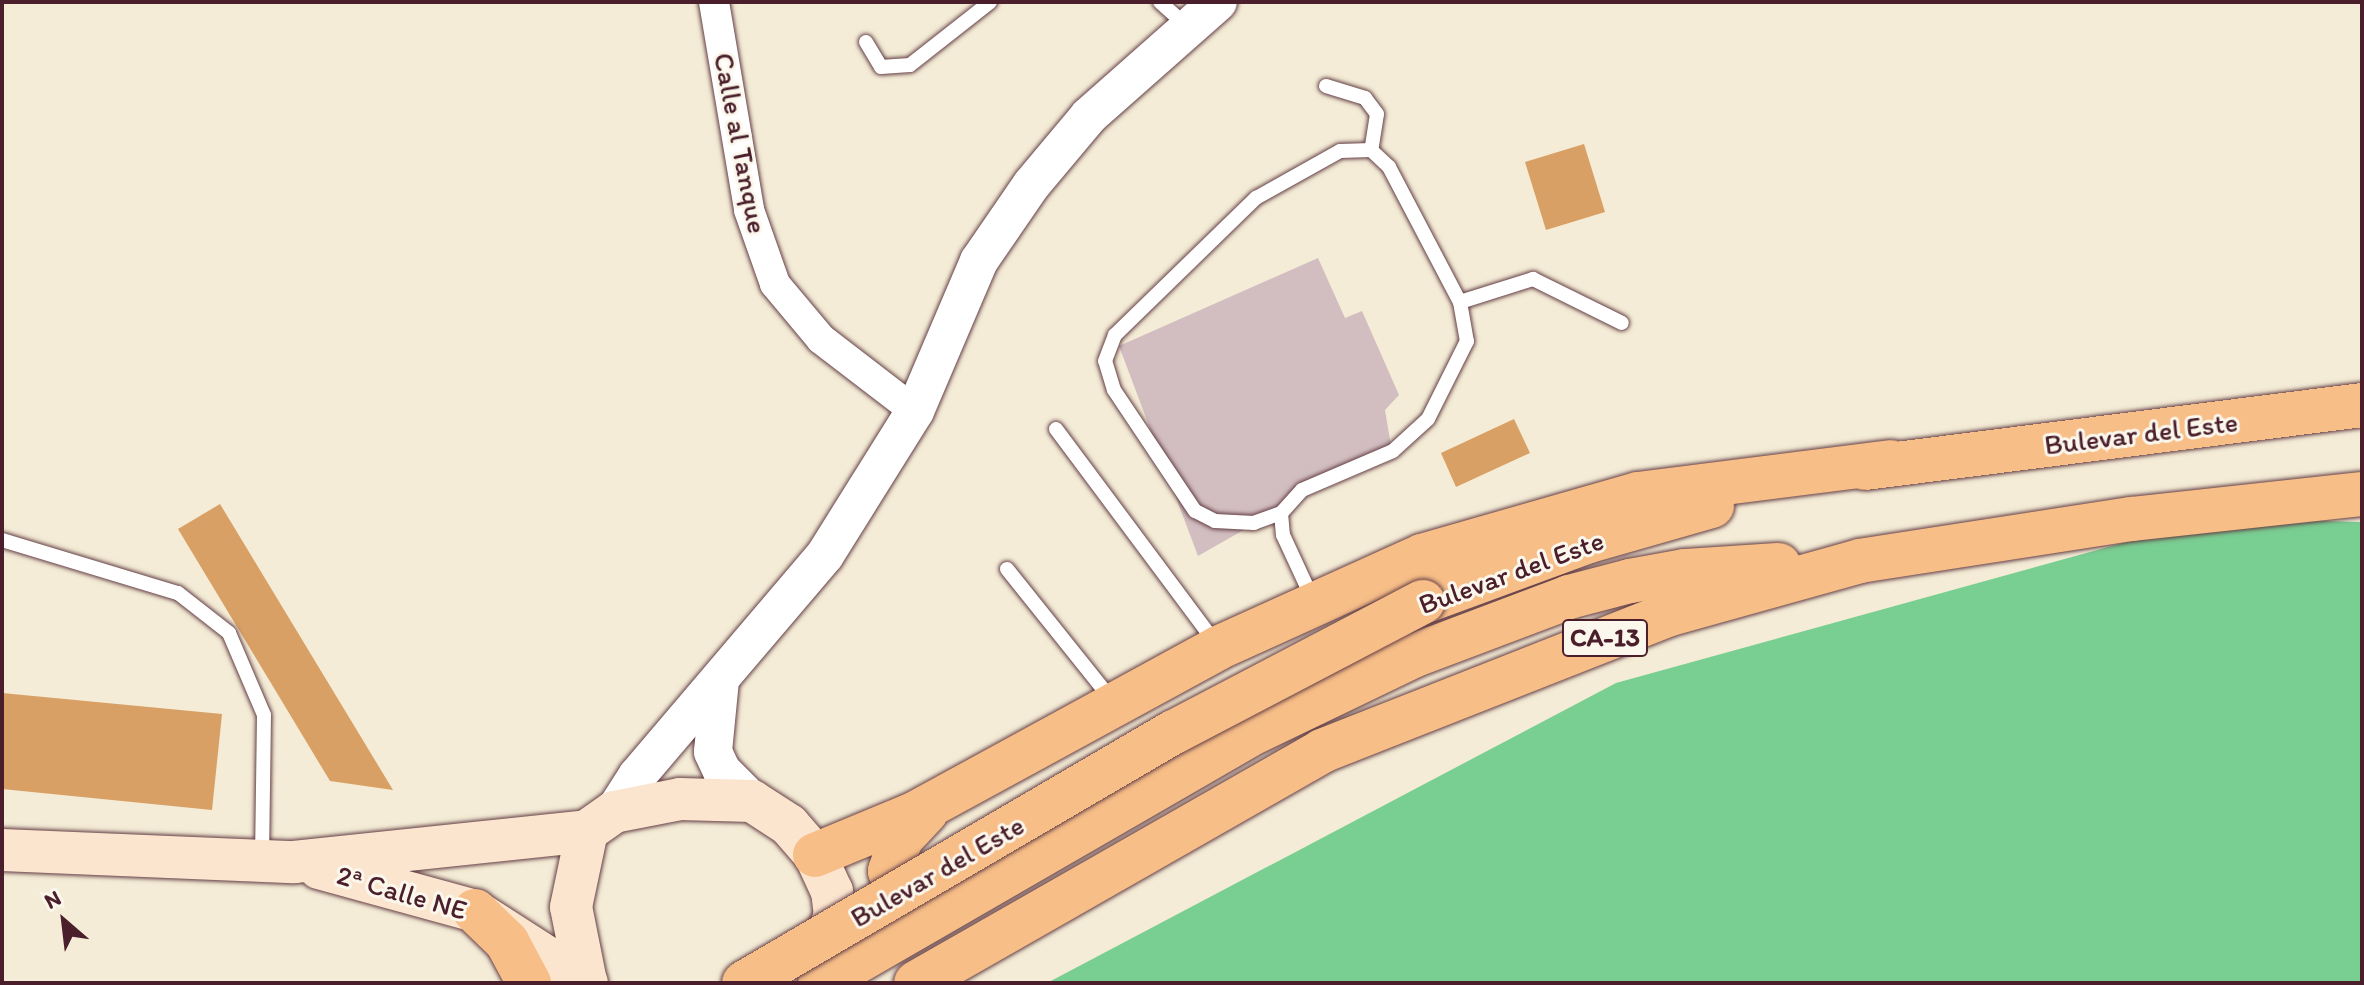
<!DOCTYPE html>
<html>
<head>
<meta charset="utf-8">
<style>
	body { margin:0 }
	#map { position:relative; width:2364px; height:985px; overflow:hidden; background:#f4ecd6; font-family:Itim,sans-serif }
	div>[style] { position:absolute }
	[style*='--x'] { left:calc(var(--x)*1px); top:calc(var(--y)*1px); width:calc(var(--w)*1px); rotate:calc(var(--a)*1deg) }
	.industrial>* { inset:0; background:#d2bec1 }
	.green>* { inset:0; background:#79ce92 }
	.building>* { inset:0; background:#d8a064 }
	.roads { filter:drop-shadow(0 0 2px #643e45) drop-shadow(0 0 2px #643e45) }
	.service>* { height:14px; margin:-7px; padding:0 7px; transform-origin:7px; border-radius:7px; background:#fff }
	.minor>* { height:30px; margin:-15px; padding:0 15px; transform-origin:15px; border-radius:15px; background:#fff }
	.tertiary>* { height:38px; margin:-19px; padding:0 19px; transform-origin:19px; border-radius:19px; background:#fff }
	.secondary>* { height:42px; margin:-21px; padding:0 21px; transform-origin:21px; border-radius:21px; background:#fce5cf }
	.trunk>* { height:44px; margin:-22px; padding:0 22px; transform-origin:22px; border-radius:22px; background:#f7be88 }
	.bridges { filter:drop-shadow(0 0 2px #643e45) drop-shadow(0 0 2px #643e45) }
	.trunk-bridge>* { height:44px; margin:-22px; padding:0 22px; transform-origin:22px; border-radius:22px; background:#f7be88 }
	span { translate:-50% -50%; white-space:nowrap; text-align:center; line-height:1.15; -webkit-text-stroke:6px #fbf7ec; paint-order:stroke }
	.shield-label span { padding:2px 6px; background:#fbf7ec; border:2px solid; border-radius:6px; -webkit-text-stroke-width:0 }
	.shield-label { font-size:26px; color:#4a1f2b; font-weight:700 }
	.street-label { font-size:28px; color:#4a1f2b }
	.frame { position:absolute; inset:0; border:4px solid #4a1f2b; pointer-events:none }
	.north { position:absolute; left:24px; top:881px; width:80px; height:80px; -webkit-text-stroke:6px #fbf7ec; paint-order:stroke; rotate:332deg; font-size:22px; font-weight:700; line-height:32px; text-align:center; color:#4a1f2b }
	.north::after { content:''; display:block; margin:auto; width:28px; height:36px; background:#4a1f2b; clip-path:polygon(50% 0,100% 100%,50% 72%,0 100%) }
</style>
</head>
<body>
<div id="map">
	<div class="industrial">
		<div style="clip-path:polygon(1318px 258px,1345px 318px,1362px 311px,1399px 395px,1385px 410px,1391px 446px,1198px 556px,1119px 346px)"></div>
	</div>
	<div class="green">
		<div style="clip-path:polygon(2213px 518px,2362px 522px,2362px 983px,1047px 983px,1616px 683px)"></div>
	</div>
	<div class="building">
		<div style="clip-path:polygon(1584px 144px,1605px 212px,1546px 230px,1525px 162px)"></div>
		<div style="clip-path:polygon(1514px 419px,1530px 453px,1456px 487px,1441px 453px)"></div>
		<div style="clip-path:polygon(220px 504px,393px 790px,330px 781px,178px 529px)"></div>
		<div style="clip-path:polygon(2px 693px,222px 714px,212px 810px,2px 789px)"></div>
	</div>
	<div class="roads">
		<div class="service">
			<div style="--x:1160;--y:2;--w:36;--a:42"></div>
			<div style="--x:866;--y:42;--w:29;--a:59"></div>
			<div style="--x:881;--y:67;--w:29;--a:-4"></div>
			<div style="--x:910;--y:65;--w:102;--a:-38.2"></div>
			<div style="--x:1326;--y:86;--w:41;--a:17.1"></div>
			<div style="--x:1365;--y:98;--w:20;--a:53"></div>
			<div style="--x:1377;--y:114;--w:36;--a:99"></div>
			<div style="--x:1460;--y:302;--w:77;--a:-17.5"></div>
			<div style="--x:1533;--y:279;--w:99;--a:26.3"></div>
			<div style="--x:1056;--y:429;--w:268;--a:53.3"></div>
			<div style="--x:1281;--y:513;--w:29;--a:160"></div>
			<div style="--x:1254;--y:523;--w:39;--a:-177"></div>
			<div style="--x:1215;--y:521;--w:22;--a:-153"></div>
			<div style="--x:1195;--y:511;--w:146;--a:-123.8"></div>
			<div style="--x:1114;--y:390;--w:30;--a:-107"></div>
			<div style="--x:1105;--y:361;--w:28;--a:-69"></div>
			<div style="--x:1115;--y:335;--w:197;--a:-44.2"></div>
			<div style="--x:1256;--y:198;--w:96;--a:-29.2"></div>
			<div style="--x:1340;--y:151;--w:31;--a:-2"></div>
			<div style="--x:1371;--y:150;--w:25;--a:43"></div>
			<div style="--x:1389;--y:167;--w:153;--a:62.3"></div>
			<div style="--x:1460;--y:302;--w:40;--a:80"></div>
			<div style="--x:1467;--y:341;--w:87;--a:116.6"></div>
			<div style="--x:1428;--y:419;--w:47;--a:137.6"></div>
			<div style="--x:1393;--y:451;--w:99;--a:156.8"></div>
			<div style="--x:1302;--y:490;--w:31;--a:132"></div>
			<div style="--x:1281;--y:513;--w:22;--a:85"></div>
			<div style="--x:1283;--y:535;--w:74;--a:65.2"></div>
			<div style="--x:2;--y:540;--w:184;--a:16.8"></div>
			<div style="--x:178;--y:593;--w:65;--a:38.1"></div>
			<div style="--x:229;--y:633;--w:89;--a:66.9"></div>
			<div style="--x:264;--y:715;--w:141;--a:90.8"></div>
			<div style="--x:1007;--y:569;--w:166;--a:51.3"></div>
		</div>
		<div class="minor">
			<div style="--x:714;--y:2;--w:211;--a:80.4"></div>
			<div style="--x:749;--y:210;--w:78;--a:70.6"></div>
			<div style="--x:775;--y:284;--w:72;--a:50.1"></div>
			<div style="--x:821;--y:339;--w:118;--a:37.5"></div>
		</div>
		<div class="tertiary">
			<div style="--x:720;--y:680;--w:72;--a:95.6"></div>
			<div style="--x:713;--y:752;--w:21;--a:65"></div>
			<div style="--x:722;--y:771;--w:42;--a:45"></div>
			<div style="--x:614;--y:812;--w:43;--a:-57.4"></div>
			<div style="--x:637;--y:776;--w:290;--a:-49.6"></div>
			<div style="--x:825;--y:555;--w:170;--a:-58"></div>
			<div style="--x:915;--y:411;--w:163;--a:-66.9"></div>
			<div style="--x:979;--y:261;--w:93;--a:-55.5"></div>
			<div style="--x:1032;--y:184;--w:89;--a:-50"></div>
			<div style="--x:1089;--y:116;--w:172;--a:-41.5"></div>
		</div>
		<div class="secondary">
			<div style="--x:2;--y:850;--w:292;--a:2.4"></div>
			<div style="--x:294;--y:862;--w:295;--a:-6"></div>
			<div style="--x:319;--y:868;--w:162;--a:15.4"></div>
			<div style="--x:475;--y:911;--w:133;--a:32.7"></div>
			<div style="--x:586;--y:982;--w:76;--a:-101.3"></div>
			<div style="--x:571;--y:907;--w:78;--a:-78.1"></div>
			<div style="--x:587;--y:831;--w:33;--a:-35"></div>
			<div style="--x:614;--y:812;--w:67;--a:-11.1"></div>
			<div style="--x:680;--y:799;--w:72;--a:1.6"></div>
			<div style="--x:752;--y:801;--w:44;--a:33"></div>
			<div style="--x:789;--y:825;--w:40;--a:49"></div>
			<div style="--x:815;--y:855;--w:40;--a:65"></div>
			<div style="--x:832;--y:891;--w:23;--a:83"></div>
			<div style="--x:835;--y:914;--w:46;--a:108.8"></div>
		</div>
		<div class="trunk">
			<div style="--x:1865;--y:468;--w:501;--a:-7.22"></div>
			<div style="--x:1423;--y:602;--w:177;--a:-20.2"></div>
			<div style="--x:1589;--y:541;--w:128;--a:-15.9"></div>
			<div style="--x:926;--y:812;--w:37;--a:133"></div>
			<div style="--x:901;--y:839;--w:34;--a:109"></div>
			<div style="--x:890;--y:871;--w:22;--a:72"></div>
			<div style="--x:897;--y:892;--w:11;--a:34"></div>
			<div style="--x:906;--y:898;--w:26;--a:9"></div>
			<div style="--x:815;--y:855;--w:107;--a:-22.5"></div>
			<div style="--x:914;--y:814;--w:346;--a:-28.6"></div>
			<div style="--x:1218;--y:648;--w:224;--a:-24.3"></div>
			<div style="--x:1422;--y:556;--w:225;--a:-16"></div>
			<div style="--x:1638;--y:494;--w:255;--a:-7.2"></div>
			<div style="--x:475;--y:911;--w:45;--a:44.1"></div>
			<div style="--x:507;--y:942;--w:47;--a:61.8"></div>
			<div style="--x:820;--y:983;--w:493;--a:-30"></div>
			<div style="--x:1247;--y:736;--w:184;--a:-25.7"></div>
			<div style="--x:1413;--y:656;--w:167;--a:-20.7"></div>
			<div style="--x:1569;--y:597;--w:63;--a:-14.7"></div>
			<div style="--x:1630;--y:581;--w:56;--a:-10.3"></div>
			<div style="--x:1685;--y:571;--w:94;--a:-3.7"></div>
			<div style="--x:916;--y:983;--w:468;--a:-29.7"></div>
			<div style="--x:1322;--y:751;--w:371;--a:-21.5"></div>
			<div style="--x:1667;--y:615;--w:200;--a:-15.6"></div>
			<div style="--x:1860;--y:561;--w:275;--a:-8.8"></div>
			<div style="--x:2132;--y:519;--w:231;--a:-6.2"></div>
		</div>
	</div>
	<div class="bridges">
		<div class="trunk-bridge">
			<div style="--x:744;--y:983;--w:498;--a:-30.3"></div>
			<div style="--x:1174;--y:732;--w:281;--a:-27.6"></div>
		</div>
	</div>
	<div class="shield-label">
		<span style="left:1605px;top:638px">CA-13</span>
	</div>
	<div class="street-label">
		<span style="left:741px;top:143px;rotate:79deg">Calle al Tanque</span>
		<span style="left:2141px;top:433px;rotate:-7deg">Bulevar del Este</span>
		<span style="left:1511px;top:572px;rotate:-20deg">Bulevar del Este</span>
		<span style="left:937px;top:871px;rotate:-30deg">Bulevar del Este</span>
		<span style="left:402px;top:892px;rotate:16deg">2ª Calle NE</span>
	</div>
	<div class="frame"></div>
	<div class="north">N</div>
</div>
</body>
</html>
